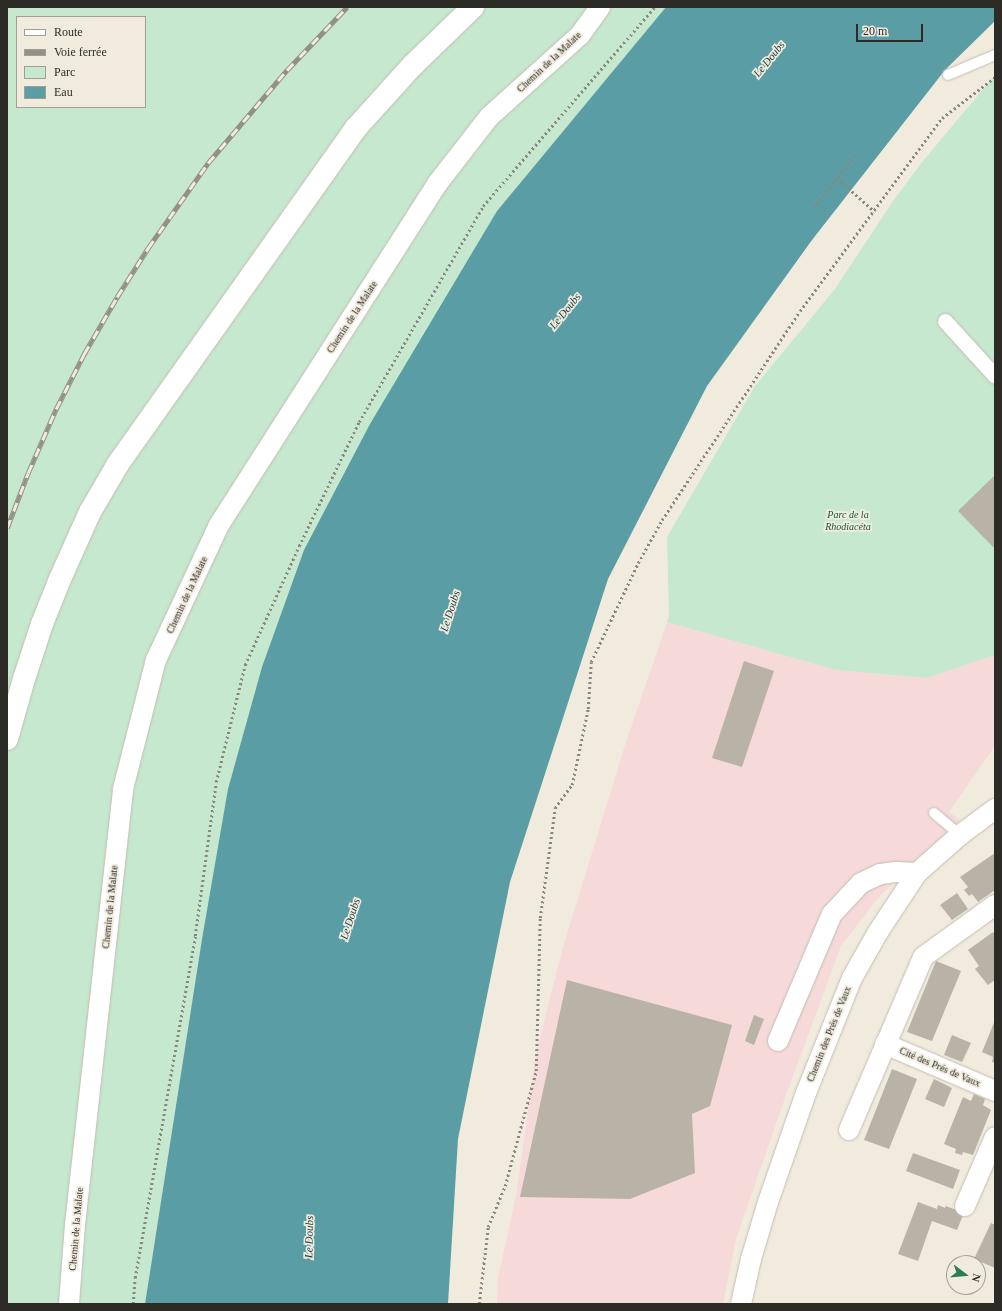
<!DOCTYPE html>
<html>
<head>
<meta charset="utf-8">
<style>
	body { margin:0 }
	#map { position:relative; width:1002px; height:1311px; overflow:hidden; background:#f1ebde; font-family:Georgia,serif }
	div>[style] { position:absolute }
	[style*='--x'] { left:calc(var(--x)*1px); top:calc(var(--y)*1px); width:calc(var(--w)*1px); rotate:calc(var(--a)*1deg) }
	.industrial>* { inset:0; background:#f5dad9 }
	.green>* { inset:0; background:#c5e8ce }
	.water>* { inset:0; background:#5a9da4 }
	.building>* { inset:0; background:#b9b3a7 }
	.path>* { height:2.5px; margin-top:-1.25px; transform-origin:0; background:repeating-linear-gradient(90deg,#89867d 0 2px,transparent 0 5px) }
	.roads { filter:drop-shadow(0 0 1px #c3bdb1) drop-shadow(0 0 1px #c3bdb1) }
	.service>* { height:10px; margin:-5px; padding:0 5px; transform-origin:5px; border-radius:5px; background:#fff }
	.pedestrian>* { height:15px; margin:-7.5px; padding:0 7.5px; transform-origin:7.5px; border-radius:7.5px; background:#fff }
	.minor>* { height:20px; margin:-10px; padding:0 10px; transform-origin:10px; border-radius:10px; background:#fff }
	.secondary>* { height:22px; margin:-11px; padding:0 11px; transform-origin:11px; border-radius:11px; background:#fff }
	.rail>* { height:4.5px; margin-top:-2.25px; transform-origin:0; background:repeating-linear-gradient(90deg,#f1ebde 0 9px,#949087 0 18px); box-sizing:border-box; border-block:1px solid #949087 }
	span { translate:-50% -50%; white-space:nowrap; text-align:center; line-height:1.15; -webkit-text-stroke:3.5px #f1ebde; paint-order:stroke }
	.street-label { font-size:10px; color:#2d2b26 }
	.park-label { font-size:10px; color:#115c32; font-style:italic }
	.water-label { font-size:11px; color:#183a3d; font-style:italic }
	.frame { position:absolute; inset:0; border:8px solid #2d2b26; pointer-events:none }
	.legend { position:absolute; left:16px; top:16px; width:130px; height:92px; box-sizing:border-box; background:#f1ebde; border:1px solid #a39e94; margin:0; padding:5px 7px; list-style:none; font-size:12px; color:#2d2b26 }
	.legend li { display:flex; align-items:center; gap:8px; height:20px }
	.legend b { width:20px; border:1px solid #a39e94 }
	.north { position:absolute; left:946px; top:1255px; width:40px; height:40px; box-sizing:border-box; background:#f1ebde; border:1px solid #a39e94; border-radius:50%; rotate:106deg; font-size:11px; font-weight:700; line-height:16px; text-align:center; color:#2d2b26 }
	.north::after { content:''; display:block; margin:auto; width:14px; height:18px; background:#2b7d4e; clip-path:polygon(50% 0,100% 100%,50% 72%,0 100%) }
	.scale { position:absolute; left:856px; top:24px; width:67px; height:18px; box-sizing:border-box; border:2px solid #2d2b26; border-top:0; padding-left:5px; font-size:12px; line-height:14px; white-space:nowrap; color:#2d2b26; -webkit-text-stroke:3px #f1ebde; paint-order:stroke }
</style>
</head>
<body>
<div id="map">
	<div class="industrial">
		<div style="clip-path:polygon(667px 622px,836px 670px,927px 678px,995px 655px,995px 746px,949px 812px,960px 820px,880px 896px,841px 946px,785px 1098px,736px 1239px,723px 1304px,497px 1304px,498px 1278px,516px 1196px,536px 1054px,563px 947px,625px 745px)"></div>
	</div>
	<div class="green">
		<div style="clip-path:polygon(evenodd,7px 7px,666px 7px,497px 211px,202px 939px,145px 1304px,7px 1304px,7px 7px,17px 17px,145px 17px,145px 107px,17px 107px,17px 17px)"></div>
		<div style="clip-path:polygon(995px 75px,995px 655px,927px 678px,836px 670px,667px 622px,669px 616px,667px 537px,755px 386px,835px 289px,893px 201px,923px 161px)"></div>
	</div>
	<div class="water">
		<div style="clip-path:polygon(666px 7px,995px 7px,995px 21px,945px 70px,812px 240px,707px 386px,608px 579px,510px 882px,458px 1139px,448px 1304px,145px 1304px,202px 939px,228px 789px,262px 667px,304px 550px,370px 424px,497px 211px)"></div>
	</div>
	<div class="building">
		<div style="clip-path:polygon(995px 475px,995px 549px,958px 511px)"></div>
		<div style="clip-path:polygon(744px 661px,774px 671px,742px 767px,712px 758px)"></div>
		<div style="clip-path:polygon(995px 853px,995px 890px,978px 902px,972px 894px,969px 896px,964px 890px,968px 887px,960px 877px)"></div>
		<div style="clip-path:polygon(957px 893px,968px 909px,952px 920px,940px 905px)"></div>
		<div style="clip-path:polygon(993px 932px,995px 935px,995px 980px,988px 985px,975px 969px,979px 966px,968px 950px)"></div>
		<div style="clip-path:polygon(936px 961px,961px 971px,932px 1041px,907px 1032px)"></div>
		<div style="clip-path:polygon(567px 980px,732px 1025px,710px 1106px,692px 1114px,695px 1173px,630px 1199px,520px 1197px)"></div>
		<div style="clip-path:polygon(754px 1015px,764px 1019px,754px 1045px,745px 1041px)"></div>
		<div style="clip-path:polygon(995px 1020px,995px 1063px,992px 1062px,993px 1057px,982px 1052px)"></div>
		<div style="clip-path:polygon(952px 1035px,971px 1043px,962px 1062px,944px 1055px)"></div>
		<div style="clip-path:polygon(892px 1069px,917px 1079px,889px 1149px,864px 1140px)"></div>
		<div style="clip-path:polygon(934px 1079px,952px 1088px,944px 1107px,925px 1099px)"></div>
		<div style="clip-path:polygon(974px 1094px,985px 1099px,983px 1105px,991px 1110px,973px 1155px,963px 1152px,962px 1155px,955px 1153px,956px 1149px,944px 1144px,963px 1097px,971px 1101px)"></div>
		<div style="clip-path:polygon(913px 1153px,960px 1170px,953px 1189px,906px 1171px)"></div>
		<div style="clip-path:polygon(918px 1202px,937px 1209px,938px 1205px,945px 1208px,946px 1206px,964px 1213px,957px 1230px,932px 1221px,918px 1261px,898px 1254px)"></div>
		<div style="clip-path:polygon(991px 1223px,995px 1225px,995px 1268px,974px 1259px)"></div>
	</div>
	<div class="path">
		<div style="--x:837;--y:178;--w:50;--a:41.7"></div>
		<div style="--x:814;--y:208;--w:67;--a:-52.3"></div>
		<div style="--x:133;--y:1304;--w:26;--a:-86"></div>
		<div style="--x:135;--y:1278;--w:347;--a:-80"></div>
		<div style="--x:195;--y:936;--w:155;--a:-82.2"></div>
		<div style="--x:216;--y:782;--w:121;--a:-76.1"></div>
		<div style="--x:245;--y:665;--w:131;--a:-65.6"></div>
		<div style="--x:299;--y:546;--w:138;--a:-64.2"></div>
		<div style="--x:359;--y:422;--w:249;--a:-60.1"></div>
		<div style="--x:483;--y:206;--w:263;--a:-49.2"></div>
		<div style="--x:479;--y:1304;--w:78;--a:-83.3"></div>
		<div style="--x:488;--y:1227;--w:44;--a:-67.5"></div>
		<div style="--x:505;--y:1186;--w:119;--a:-74.9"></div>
		<div style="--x:536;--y:1071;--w:153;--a:-88.5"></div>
		<div style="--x:540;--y:918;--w:111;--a:-82.2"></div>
		<div style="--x:555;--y:808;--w:29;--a:-54"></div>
		<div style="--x:572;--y:785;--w:78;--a:-78.1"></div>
		<div style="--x:588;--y:709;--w:47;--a:-86.3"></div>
		<div style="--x:591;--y:662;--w:110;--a:-64.6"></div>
		<div style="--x:638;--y:563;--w:49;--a:-60.8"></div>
		<div style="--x:662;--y:520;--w:250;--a:-56.6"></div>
		<div style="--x:800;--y:311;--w:240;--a:-53.7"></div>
		<div style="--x:942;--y:118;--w:67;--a:-37.7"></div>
	</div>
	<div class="roads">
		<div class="service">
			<div style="--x:948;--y:75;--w:51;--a:-23.1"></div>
			<div style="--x:934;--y:813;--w:34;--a:40"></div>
		</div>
		<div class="pedestrian">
			<div style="--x:945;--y:321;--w:74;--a:47.7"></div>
		</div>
		<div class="minor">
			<div style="--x:778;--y:1041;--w:138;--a:-67"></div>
			<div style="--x:832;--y:914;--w:42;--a:-46.9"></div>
			<div style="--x:861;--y:883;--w:21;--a:-25"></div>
			<div style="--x:880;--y:874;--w:16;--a:-7"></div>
			<div style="--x:896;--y:872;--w:21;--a:3"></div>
			<div style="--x:885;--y:1044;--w:120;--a:23.1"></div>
			<div style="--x:849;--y:1130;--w:188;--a:-66.8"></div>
			<div style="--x:923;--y:957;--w:89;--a:-35.8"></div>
			<div style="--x:965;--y:1206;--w:75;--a:-66.5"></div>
			<div style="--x:69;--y:1304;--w:79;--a:-85.7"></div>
			<div style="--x:75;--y:1225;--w:439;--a:-83.7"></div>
			<div style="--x:123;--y:789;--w:133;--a:-75.7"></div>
			<div style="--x:156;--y:660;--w:149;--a:-65"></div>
			<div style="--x:219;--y:525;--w:405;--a:-57.4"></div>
			<div style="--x:437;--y:184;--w:85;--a:-52.2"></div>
			<div style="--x:489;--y:117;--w:122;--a:-42"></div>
			<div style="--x:580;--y:35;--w:34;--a:-54"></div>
			<div style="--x:741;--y:1304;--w:46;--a:-77.5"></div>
			<div style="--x:751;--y:1259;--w:59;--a:-73.4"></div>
			<div style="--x:768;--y:1202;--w:115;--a:-70.8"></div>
			<div style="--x:806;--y:1093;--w:124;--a:-68.2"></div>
			<div style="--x:852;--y:978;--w:53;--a:-60.5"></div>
			<div style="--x:878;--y:932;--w:71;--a:-56.5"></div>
			<div style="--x:917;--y:873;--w:57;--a:-41.5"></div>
			<div style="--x:960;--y:835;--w:44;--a:-36.6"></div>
		</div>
		<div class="secondary">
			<div style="--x:7;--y:739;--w:62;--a:-74.2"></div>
			<div style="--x:24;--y:679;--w:58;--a:-71.9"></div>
			<div style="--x:42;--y:624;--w:48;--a:-68.2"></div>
			<div style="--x:60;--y:579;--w:73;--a:-65.9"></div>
			<div style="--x:90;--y:512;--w:56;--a:-59.7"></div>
			<div style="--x:118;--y:464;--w:412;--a:-54.7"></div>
			<div style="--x:356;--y:128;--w:84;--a:-47.9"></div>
			<div style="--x:412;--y:66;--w:85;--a:-44"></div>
		</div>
	</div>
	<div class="rail">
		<div style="--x:7;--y:528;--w:59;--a:-69.1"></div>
		<div style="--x:28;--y:473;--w:70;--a:-66.4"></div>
		<div style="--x:56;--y:409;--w:62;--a:-63"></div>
		<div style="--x:84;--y:354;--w:66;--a:-59.9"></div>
		<div style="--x:117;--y:297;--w:58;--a:-57.7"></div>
		<div style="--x:148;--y:248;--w:104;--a:-54.8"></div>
		<div style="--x:208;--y:163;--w:122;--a:-49.7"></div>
		<div style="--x:287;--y:70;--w:87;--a:-46.4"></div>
	</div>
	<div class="street-label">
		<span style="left:549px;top:62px;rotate:-43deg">Chemin de la Malate</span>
		<span style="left:352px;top:317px;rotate:-57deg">Chemin de la Malate</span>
		<span style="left:187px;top:595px;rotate:-65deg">Chemin de la Malate</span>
		<span style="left:110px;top:907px;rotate:-84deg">Chemin de la Malate</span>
		<span style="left:829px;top:1034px;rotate:-68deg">Chemin des Prés de Vaux</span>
		<span style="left:940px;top:1067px;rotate:23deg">Cité des Prés de Vaux</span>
		<span style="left:76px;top:1229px;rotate:-85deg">Chemin de la Malate</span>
	</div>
	<div class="park-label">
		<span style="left:848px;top:520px">Parc de la<br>Rhodiacéta</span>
	</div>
	<div class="water-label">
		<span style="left:769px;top:59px;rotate:-51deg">Le Doubs</span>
		<span style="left:565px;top:311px;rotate:-51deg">Le Doubs</span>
		<span style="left:450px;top:611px;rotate:-72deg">Le Doubs</span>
		<span style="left:350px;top:919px;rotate:-72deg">Le Doubs</span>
		<span style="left:309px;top:1237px;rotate:-89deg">Le Doubs</span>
	</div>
	<div class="frame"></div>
	<ul class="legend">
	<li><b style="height:5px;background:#fff"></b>Route</li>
	<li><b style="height:5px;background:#949087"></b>Voie ferrée</li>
	<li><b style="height:11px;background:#c5e8ce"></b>Parc</li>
	<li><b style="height:11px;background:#5a9da4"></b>Eau</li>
	</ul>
	<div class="north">N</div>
	<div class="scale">20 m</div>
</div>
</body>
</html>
